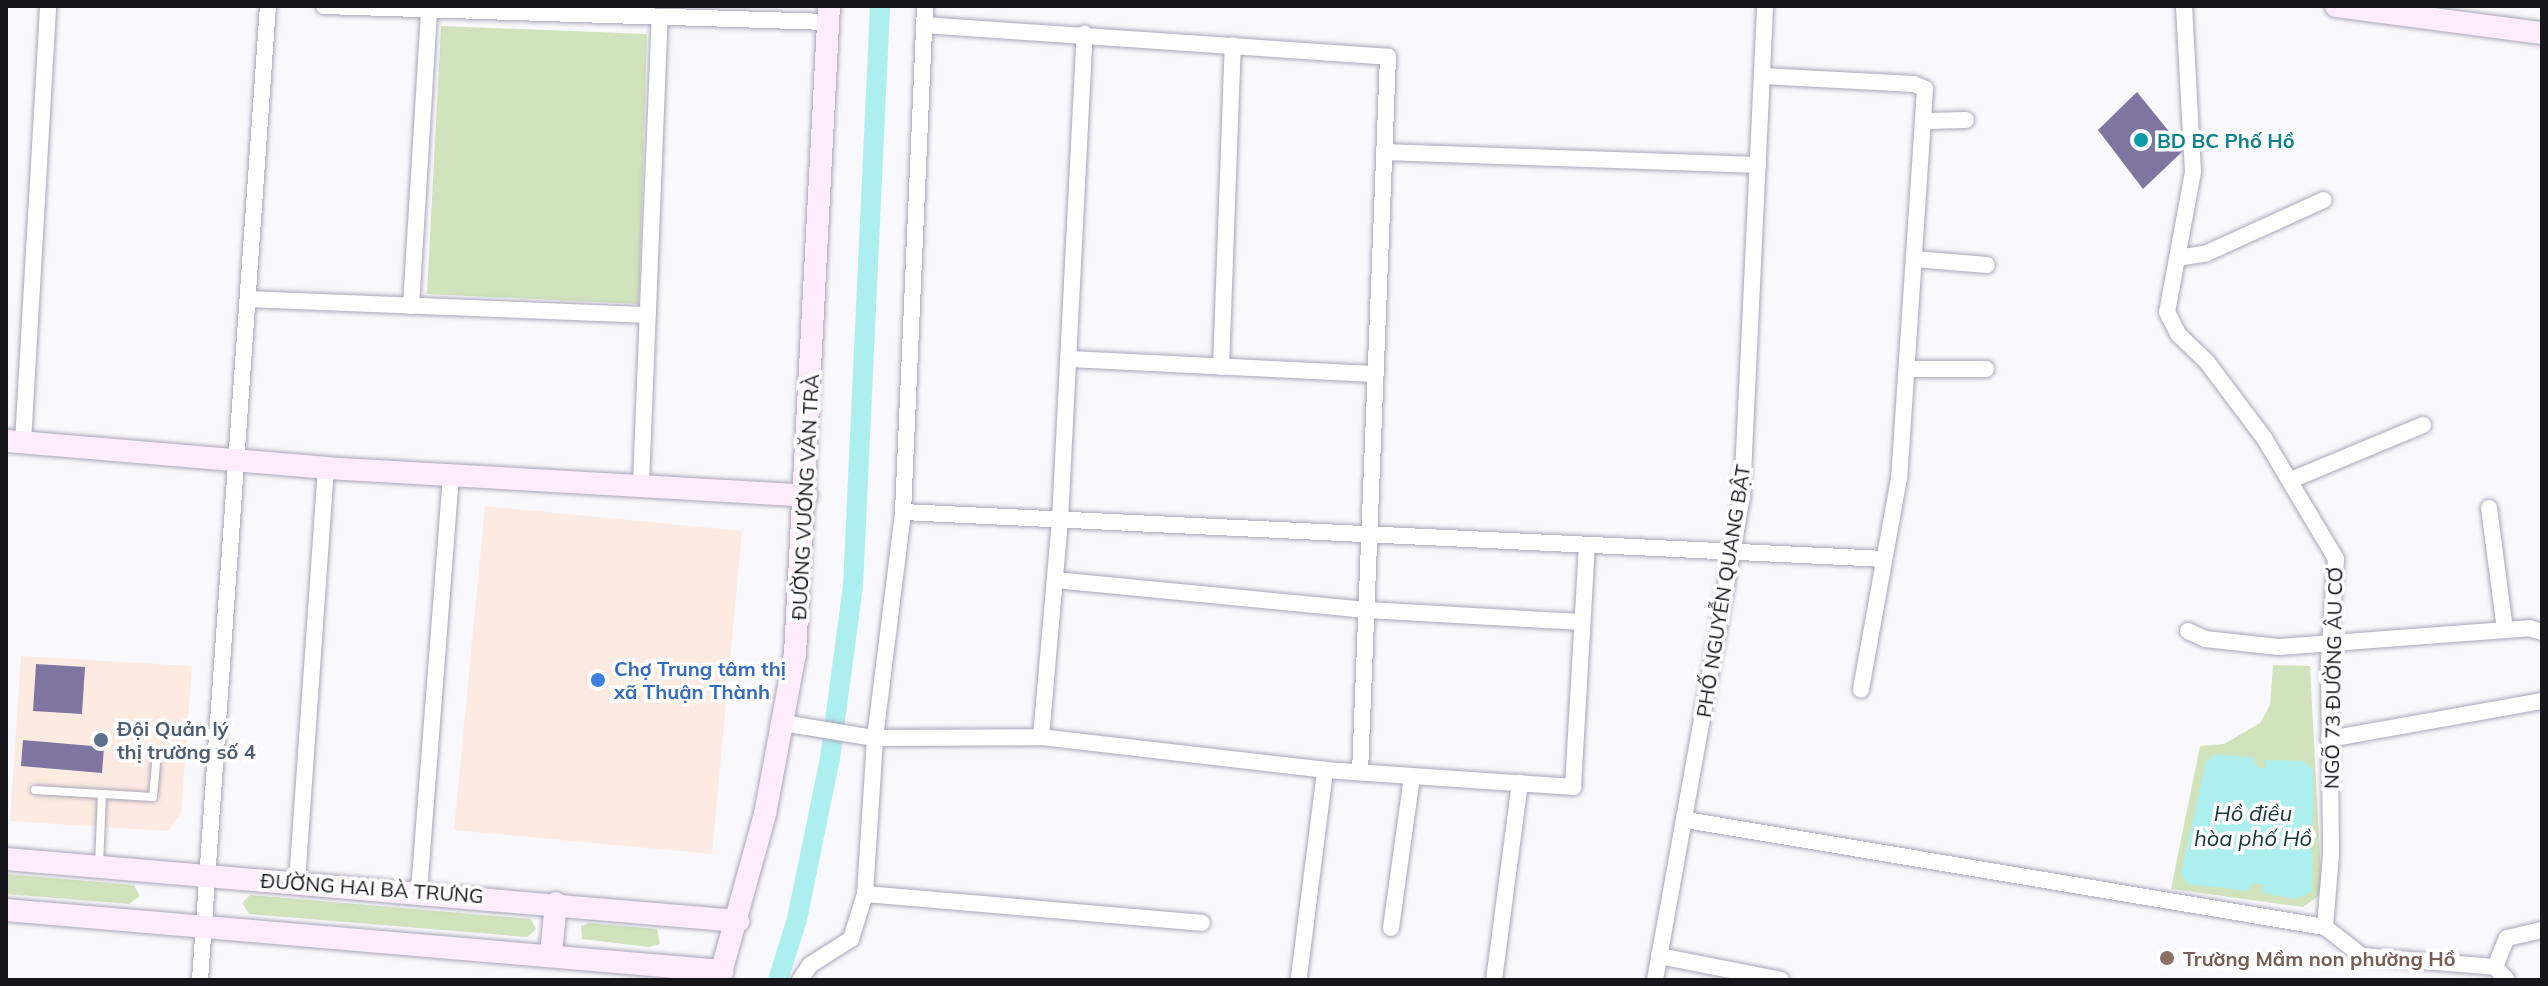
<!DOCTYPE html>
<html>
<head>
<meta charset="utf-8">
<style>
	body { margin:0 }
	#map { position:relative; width:2548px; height:986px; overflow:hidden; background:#f9f8fc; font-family:Mulish,sans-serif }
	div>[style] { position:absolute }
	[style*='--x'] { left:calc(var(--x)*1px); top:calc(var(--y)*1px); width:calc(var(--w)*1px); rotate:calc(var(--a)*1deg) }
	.commercial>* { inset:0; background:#fdebe1 }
	.green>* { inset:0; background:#d0e3bc }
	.water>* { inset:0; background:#adeeee }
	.canal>* { height:20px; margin:-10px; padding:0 10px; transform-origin:10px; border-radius:10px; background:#adeeee }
	.building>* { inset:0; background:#7e76a1 }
	.roads { filter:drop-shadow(0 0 2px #a9a6ba) drop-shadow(0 0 2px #a9a6ba) }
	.lane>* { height:8px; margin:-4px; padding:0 4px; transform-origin:4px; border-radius:4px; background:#fff }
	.street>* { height:16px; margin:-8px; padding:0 8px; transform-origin:8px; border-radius:8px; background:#fff }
	.secondary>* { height:22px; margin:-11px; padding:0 11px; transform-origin:11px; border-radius:11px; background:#feebfc }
	.dots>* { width:22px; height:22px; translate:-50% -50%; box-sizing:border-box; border:4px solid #fff; border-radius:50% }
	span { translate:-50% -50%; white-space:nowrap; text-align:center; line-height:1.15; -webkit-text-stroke:7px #fff; paint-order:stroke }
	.culture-label { font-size:20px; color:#0d838f; font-weight:700 }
	.left { translate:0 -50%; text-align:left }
	.street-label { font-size:20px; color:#16151c }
	.shop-label { font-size:20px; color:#366cbe; font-weight:700 }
	.service-label { font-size:20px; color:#4e5e75; font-weight:700 }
	.education-label { font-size:20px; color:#785e54; font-weight:700 }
	.water-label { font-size:22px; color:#173738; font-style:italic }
	.frame { position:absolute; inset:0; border:8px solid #16151c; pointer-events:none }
</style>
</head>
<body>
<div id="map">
	<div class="commercial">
		<div style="clip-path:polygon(485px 506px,742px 531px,712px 854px,454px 830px)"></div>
		<div style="clip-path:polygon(21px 656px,192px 666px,181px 814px,168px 831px,10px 821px)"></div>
	</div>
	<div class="green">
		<div style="clip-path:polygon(441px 26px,647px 34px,639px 304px,427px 294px)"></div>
		<div style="clip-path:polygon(2273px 665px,2310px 666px,2322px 894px,2303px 907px,2171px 889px,2200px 746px,2224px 744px,2260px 723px,2270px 705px)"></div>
		<div style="clip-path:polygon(6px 874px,134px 885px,140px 896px,129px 904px,6px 894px)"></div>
		<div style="clip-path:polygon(250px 895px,531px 919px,536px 929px,527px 937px,249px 914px,242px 903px)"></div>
		<div style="clip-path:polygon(590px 923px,657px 929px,660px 944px,649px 947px,582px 939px,581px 926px)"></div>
	</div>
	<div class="water">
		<div style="clip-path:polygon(2216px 754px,2254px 758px,2256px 767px,2266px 768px,2265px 760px,2303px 761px,2313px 769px,2312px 892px,2295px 899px,2262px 893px,2264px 885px,2253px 883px,2249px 891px,2188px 884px,2181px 874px,2206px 762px)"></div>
	</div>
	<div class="canal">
		<div style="--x:778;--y:980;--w:64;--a:-72.7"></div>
		<div style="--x:797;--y:919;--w:164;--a:-78.4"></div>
		<div style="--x:830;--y:758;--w:174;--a:-82.4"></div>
		<div style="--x:853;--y:586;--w:581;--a:-87.33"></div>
	</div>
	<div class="building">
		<div style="clip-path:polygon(2137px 92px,2184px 150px,2143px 189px,2098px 130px)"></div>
		<div style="clip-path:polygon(36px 664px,85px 667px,82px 714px,33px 711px)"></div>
		<div style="clip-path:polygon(23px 740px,104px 747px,102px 773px,21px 766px)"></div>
	</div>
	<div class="roads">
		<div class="lane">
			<div style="--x:35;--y:790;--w:118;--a:3.4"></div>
			<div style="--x:153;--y:797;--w:44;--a:-84.8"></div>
			<div style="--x:99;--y:865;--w:71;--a:-87.6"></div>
		</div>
		<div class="street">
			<div style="--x:324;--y:6;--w:504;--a:1.82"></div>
			<div style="--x:2184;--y:6;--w:166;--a:86.9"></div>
			<div style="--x:2193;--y:172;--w:142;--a:100.5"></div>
			<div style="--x:2167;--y:312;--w:25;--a:63"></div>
			<div style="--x:2178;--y:334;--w:40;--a:44"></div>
			<div style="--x:2207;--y:362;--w:95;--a:53.1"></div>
			<div style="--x:2264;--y:438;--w:141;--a:59.2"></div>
			<div style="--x:2336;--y:559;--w:101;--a:94"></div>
			<div style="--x:2329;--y:660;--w:195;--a:89.4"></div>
			<div style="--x:2331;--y:855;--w:72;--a:94.8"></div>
			<div style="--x:924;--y:25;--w:465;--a:3.9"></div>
			<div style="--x:1388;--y:57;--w:716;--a:92.24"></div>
			<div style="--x:1762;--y:76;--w:152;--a:3"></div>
			<div style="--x:1914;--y:84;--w:12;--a:24"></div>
			<div style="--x:1925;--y:89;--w:390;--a:93.8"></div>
			<div style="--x:1899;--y:478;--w:215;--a:100.2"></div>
			<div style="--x:1925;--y:121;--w:41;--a:-1.4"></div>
			<div style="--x:1384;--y:152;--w:374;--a:2"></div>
			<div style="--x:2177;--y:258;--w:30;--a:-9"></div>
			<div style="--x:2207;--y:253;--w:128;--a:-24.4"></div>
			<div style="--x:1915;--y:259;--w:72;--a:4.8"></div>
			<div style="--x:248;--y:299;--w:400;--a:2.3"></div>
			<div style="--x:411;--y:306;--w:295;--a:-86.5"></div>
			<div style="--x:1068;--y:359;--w:308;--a:2.8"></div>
			<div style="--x:1221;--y:367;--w:322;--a:-87.9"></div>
			<div style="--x:1907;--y:369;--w:79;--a:0"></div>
			<div style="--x:23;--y:442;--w:437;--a:-86.7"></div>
			<div style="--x:2291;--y:480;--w:143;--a:-22.6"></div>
			<div style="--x:641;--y:483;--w:465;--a:-87.7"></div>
			<div style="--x:2489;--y:508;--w:123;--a:82.5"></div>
			<div style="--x:903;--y:512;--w:982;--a:2.74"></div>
			<div style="--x:1055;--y:580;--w:313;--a:5.5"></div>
			<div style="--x:1367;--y:610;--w:214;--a:3.2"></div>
			<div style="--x:2188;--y:631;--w:19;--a:25"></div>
			<div style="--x:2205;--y:639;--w:74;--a:6.2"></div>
			<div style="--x:2279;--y:647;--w:251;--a:-4.3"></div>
			<div style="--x:2529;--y:628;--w:14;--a:17"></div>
			<div style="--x:783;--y:723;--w:93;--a:9.3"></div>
			<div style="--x:875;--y:738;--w:166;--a:-0.3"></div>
			<div style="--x:1041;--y:737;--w:286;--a:6.6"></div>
			<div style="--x:1325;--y:770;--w:249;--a:3.9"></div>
			<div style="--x:1573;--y:787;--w:242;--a:-86.7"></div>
			<div style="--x:1041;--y:737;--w:218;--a:-85"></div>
			<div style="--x:1060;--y:520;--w:487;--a:-87.1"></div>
			<div style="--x:2329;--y:739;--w:216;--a:-10.1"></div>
			<div style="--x:1686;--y:820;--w:648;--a:9.51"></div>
			<div style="--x:2325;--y:927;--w:47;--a:38.1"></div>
			<div style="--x:2362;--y:956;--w:133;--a:4.7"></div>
			<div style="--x:2495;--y:967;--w:18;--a:47"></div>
			<div style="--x:297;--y:882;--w:415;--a:-86"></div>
			<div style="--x:419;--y:891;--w:419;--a:-85.6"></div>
			<div style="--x:865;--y:894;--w:338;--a:4.9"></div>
			<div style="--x:1391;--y:928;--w:153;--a:-82.1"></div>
			<div style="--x:1659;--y:956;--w:124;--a:11.1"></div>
			<div style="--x:2495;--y:967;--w:31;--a:-68"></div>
			<div style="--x:2507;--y:938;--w:36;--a:-13"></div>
			<div style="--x:1299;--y:977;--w:209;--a:-82.8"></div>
			<div style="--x:200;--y:980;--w:976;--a:-86.01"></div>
			<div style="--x:800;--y:980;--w:18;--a:-56"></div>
			<div style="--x:810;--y:965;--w:49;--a:-32.4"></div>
			<div style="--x:851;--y:939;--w:47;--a:-72.7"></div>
			<div style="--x:865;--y:894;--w:156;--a:-86.3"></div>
			<div style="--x:875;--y:738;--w:228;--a:-82.9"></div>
			<div style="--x:903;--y:512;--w:506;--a:-87.51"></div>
			<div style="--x:1494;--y:980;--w:199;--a:-82.5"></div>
			<div style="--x:1655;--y:980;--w:492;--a:-79.8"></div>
			<div style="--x:1742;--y:496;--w:491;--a:-87.3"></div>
		</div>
		<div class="secondary">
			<div style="--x:2336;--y:6;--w:208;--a:7.5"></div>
			<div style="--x:6;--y:441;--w:321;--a:4.8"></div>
			<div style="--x:326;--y:468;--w:481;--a:3.3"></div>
			<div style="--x:6;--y:859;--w:735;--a:4.84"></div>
			<div style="--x:6;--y:910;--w:719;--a:4.87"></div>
			<div style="--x:551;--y:953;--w:50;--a:-84.3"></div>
			<div style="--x:719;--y:980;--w:172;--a:-74.5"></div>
			<div style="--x:765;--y:814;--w:163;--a:-79.4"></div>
			<div style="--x:795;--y:654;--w:649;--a:-87"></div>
		</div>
	</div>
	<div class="dots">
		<div style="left:2141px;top:140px;background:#0f9aa8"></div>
		<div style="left:598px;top:680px;background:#3f7fe0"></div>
		<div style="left:101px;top:740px;background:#5c6f8a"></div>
		<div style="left:2167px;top:958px;background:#8d6e63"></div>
	</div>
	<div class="culture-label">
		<span class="left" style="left:2157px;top:140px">BD BC Phố Hồ</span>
	</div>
	<div class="street-label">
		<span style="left:805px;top:497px;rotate:-87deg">ĐƯỜNG VƯƠNG VĂN TRÀ</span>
		<span style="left:1723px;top:591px;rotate:-81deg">PHỐ NGUYỄN QUANG BẬT</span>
		<span style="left:2333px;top:678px;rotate:-89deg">NGÕ 73 ĐƯỜNG ÂU CƠ</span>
		<span style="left:372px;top:888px;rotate:4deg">ĐƯỜNG HAI BÀ TRƯNG</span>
	</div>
	<div class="shop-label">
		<span class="left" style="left:614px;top:680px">Chợ Trung tâm thị<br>xã Thuận Thành</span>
	</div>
	<div class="service-label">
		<span class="left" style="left:117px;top:740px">Đội Quản lý<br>thị trường số 4</span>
	</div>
	<div class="education-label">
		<span class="left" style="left:2183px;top:958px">Trường Mầm non phường Hồ</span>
	</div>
	<div class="water-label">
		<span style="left:2253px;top:826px">Hồ điều<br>hòa phố Hồ</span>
	</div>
	<div class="frame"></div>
</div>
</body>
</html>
